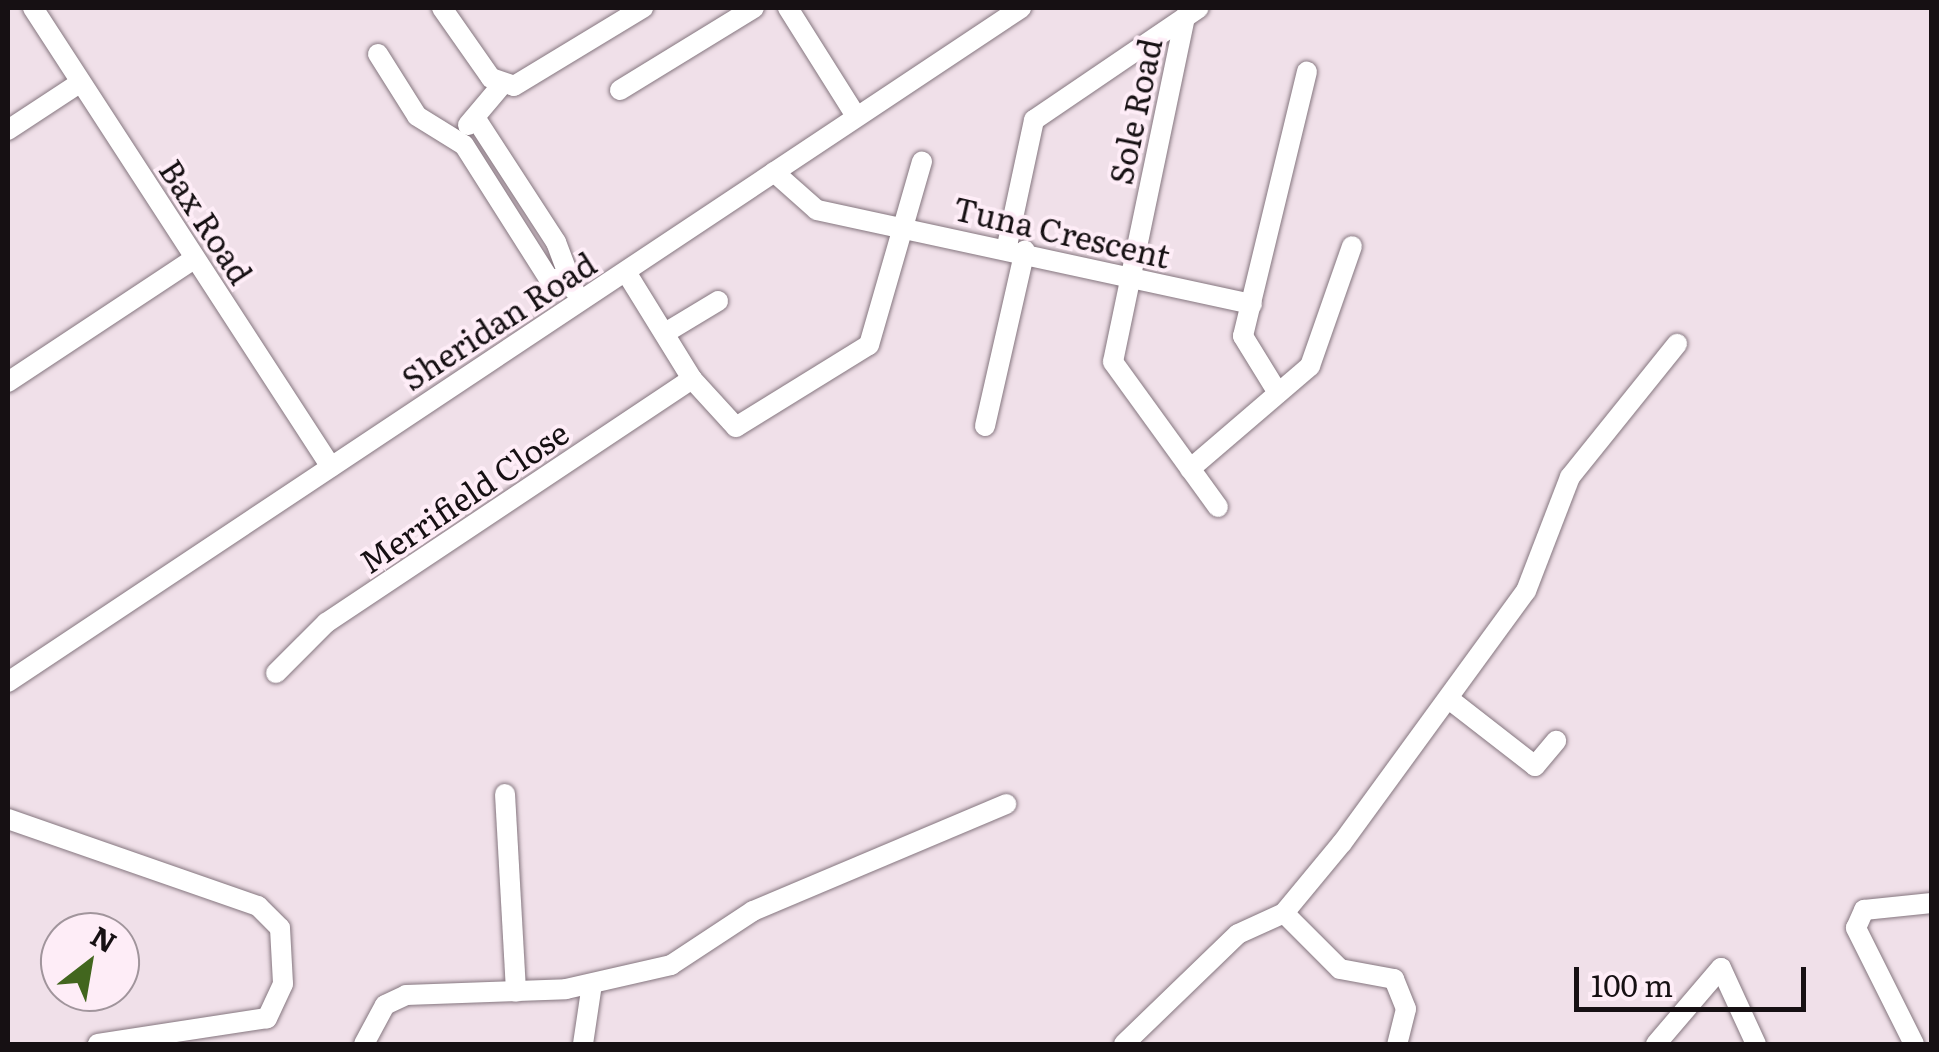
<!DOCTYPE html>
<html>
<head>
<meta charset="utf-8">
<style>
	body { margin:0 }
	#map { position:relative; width:1939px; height:1052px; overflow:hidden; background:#f0e0e9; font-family:Literata,serif }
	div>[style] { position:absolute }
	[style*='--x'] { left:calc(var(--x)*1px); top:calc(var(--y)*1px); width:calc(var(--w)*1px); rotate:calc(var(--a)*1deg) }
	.roads { filter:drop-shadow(0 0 2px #85767f) drop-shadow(0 0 2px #85767f) }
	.minor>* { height:20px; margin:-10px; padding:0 10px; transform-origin:10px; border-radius:10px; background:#fff }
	span { translate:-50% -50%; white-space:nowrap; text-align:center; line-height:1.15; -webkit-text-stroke:8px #feedf7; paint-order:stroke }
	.street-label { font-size:32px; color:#161013 }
	.frame { position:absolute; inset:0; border:10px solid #161013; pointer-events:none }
	.north { position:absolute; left:40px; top:912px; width:100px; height:100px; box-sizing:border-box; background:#feedf7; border:2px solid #a1959c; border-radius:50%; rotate:31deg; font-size:28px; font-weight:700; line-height:40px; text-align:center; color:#161013 }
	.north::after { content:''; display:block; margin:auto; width:35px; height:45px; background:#42661e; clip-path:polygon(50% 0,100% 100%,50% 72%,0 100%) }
	.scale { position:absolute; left:1574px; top:967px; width:232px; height:45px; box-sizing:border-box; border:5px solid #161013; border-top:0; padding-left:12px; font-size:30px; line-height:35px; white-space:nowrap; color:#161013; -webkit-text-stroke:8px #feedf7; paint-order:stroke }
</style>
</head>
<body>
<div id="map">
	<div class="roads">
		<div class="minor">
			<div style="--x:33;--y:8;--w:547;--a:57.01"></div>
			<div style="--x:442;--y:8;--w:85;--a:55"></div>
			<div style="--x:491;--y:78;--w:24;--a:19"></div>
			<div style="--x:514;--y:86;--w:151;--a:-31.2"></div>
			<div style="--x:788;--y:8;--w:128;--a:57.8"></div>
			<div style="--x:1185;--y:17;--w:352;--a:101.8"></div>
			<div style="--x:1113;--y:362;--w:179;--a:54.1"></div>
			<div style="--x:378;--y:54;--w:73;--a:57.8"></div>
			<div style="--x:417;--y:116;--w:55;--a:31.7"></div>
			<div style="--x:464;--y:145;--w:159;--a:57.6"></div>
			<div style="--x:549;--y:279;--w:17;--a:0"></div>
			<div style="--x:620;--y:90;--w:157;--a:-31.5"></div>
			<div style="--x:476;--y:119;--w:147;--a:57"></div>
			<div style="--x:556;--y:242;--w:51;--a:69.4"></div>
			<div style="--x:468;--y:125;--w:51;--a:-49.8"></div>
			<div style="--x:8;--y:130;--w:87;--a:-33.3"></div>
			<div style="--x:774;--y:172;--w:57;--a:41.5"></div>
			<div style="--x:817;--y:210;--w:445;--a:12.2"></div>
			<div style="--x:1007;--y:246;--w:129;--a:-77.9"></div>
			<div style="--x:1034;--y:120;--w:199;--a:-34.2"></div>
			<div style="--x:626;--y:272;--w:126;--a:58.3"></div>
			<div style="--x:665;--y:333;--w:62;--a:-31.1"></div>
			<div style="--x:8;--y:382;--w:224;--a:-33.5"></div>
			<div style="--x:1278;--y:393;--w:67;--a:-121.6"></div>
			<div style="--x:1243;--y:336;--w:272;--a:-76.4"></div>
			<div style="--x:985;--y:426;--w:180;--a:-77.2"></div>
			<div style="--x:1190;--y:469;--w:158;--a:-40.6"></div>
			<div style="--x:1310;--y:366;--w:127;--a:-70.7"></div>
			<div style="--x:276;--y:673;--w:71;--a:-45"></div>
			<div style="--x:326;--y:623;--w:440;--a:-33.7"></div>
			<div style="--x:692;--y:379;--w:65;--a:47.5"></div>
			<div style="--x:736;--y:427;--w:156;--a:-31.7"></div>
			<div style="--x:869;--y:345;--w:191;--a:-73.9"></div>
			<div style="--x:8;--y:682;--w:1217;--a:-33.64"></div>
			<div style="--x:1449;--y:699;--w:109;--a:37.9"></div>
			<div style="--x:1535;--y:766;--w:33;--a:-50"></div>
			<div style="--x:505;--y:794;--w:198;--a:86.8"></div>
			<div style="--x:8;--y:819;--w:265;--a:19.2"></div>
			<div style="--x:258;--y:906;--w:31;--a:45"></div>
			<div style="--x:280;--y:928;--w:56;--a:86.9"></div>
			<div style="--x:283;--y:984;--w:38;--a:115"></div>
			<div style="--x:267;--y:1018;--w:171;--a:171.3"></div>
			<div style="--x:1284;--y:913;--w:79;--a:45"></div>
			<div style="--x:1340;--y:969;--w:55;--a:10.5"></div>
			<div style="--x:1394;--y:979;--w:32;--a:68"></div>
			<div style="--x:1406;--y:1009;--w:36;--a:104"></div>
			<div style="--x:364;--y:1044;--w:44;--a:-61.7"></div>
			<div style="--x:385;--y:1005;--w:23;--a:-25"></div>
			<div style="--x:406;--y:995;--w:160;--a:-2.1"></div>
			<div style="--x:566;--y:989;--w:108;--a:-12.9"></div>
			<div style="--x:671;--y:965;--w:98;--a:-33.4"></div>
			<div style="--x:753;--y:911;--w:275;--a:-22.9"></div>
			<div style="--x:583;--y:1044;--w:61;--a:-81.5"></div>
			<div style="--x:1124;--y:1044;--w:158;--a:-44"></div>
			<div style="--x:1238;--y:934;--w:51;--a:-24.5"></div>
			<div style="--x:1284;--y:913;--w:91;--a:-50.4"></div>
			<div style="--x:1342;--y:843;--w:312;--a:-53.9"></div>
			<div style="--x:1526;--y:591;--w:122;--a:-68.9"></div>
			<div style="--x:1570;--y:477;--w:171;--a:-51.2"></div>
			<div style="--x:1656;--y:1044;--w:100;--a:-49.5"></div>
			<div style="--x:1721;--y:968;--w:84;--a:65.3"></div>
			<div style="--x:1914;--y:1044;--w:130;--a:-116.6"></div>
			<div style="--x:1856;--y:928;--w:20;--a:-66"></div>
			<div style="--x:1864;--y:910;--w:68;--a:-5.9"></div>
		</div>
	</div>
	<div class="street-label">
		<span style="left:1134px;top:111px;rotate:-78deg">Sole Road</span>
		<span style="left:207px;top:221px;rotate:57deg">Bax Road</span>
		<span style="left:1062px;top:231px;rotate:13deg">Tuna Crescent</span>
		<span style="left:498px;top:320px;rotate:-33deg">Sheridan Road</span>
		<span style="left:463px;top:496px;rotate:-34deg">Merrifield Close</span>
	</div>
	<div class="frame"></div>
	<div class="north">N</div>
	<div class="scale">100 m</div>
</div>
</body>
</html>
